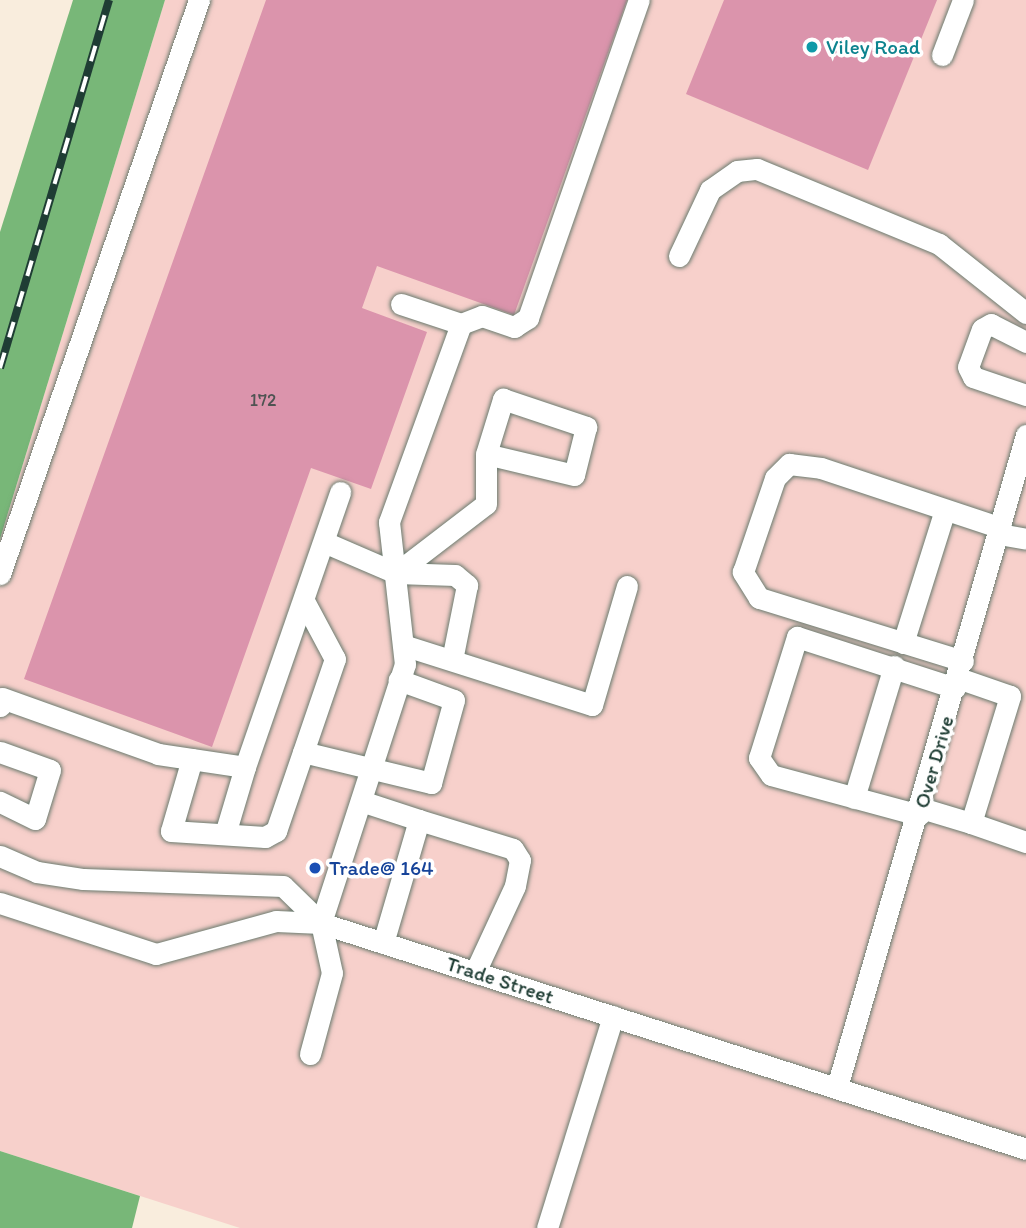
<!DOCTYPE html>
<html>
<head>
<meta charset="utf-8">
<style>
	body { margin:0 }
	#map { position:relative; width:1026px; height:1228px; overflow:hidden; background:#f9eddd; font-family:Itim,sans-serif }
	div>[style] { position:absolute }
	[style*='--x'] { left:calc(var(--x)*1px); top:calc(var(--y)*1px); width:calc(var(--w)*1px); rotate:calc(var(--a)*1deg) }
	.built>* { inset:0; background:#f7d0cb }
	.forest>* { inset:0; background:#78b778 }
	.building>* { inset:0; background:#db94ac }
	.roads { filter:drop-shadow(0 0 2px #6b7b6f) drop-shadow(0 0 2px #6b7b6f) }
	.minor>* { height:21px; margin:-10.5px; padding:0 10.5px; transform-origin:10.5px; border-radius:10.5px; background:#fff }
	.rail>* { height:8px; margin-top:-4px; transform-origin:0; background:repeating-linear-gradient(90deg,#fff 0 16px,#1f3d34 0 32px); box-sizing:border-box; border-block:2px solid #1f3d34 }
	.dots>* { width:19px; height:19px; translate:-50% -50%; box-sizing:border-box; border:4px solid #fff; border-radius:50% }
	span { translate:-50% -50%; white-space:nowrap; text-align:center; line-height:1.15; -webkit-text-stroke:7px #fff; paint-order:stroke }
	.number-label { font-size:18px; color:#4e5352 }
	.number-label span { -webkit-text-stroke-width:0 }
	.culture-label { font-size:21px; color:#0d838f }
	.left { translate:0 -50%; text-align:left }
	.street-label { font-size:21px; color:#1f3d34 }
	.transit-label { font-size:21px; color:#164399 }
</style>
</head>
<body>
<div id="map">
	<div class="built">
		<div style="clip-path:polygon(165px 0,1026px 0,1026px 1228px,240px 1228px,0 1151px,0 539px)"></div>
	</div>
	<div class="forest">
		<div style="clip-path:polygon(73px 0,165px 0,0 539px,0 232px)"></div>
		<div style="clip-path:polygon(0 1151px,140px 1196px,132px 1228px,0 1228px)"></div>
	</div>
	<div class="building">
		<div style="clip-path:polygon(266px 0,627px 0,514px 315px,377px 266px,362px 308px,427px 332px,371px 489px,311px 468px,212px 747px,24px 679px)"></div>
		<div style="clip-path:polygon(724px 0,937px 0,868px 170px,686px 94px)"></div>
	</div>
	<div class="roads">
		<div class="minor">
			<div style="--x:942;--y:55;--w:59;--a:-69.1"></div>
			<div style="--x:679;--y:256;--w:73;--a:-64.8"></div>
			<div style="--x:710;--y:190;--w:33;--a:-35"></div>
			<div style="--x:737;--y:171;--w:20;--a:-6"></div>
			<div style="--x:757;--y:169;--w:197;--a:22.4"></div>
			<div style="--x:939;--y:244;--w:111;--a:38.4"></div>
			<div style="--x:401;--y:304;--w:63;--a:18.4"></div>
			<div style="--x:461;--y:324;--w:211;--a:110"></div>
			<div style="--x:389;--y:522;--w:143;--a:83.6"></div>
			<div style="--x:405;--y:664;--w:272;--a:108"></div>
			<div style="--x:321;--y:923;--w:740;--a:17.77"></div>
			<div style="--x:461;--y:324;--w:22;--a:-21"></div>
			<div style="--x:482;--y:316;--w:34;--a:19"></div>
			<div style="--x:514;--y:327;--w:17;--a:-33"></div>
			<div style="--x:528;--y:318;--w:337;--a:-70.8"></div>
			<div style="--x:1026;--y:342;--w:39;--a:-153"></div>
			<div style="--x:991;--y:324;--w:10;--a:151"></div>
			<div style="--x:982;--y:329;--w:40;--a:110.2"></div>
			<div style="--x:968;--y:367;--w:11;--a:63"></div>
			<div style="--x:973;--y:377;--w:56;--a:18.8"></div>
			<div style="--x:999;--y:534;--w:27;--a:10"></div>
			<div style="--x:324;--y:542;--w:78;--a:23.3"></div>
			<div style="--x:396;--y:573;--w:59;--a:1.9"></div>
			<div style="--x:455;--y:575;--w:16;--a:40"></div>
			<div style="--x:467;--y:585;--w:76;--a:101.3"></div>
			<div style="--x:396;--y:573;--w:113;--a:-37.5"></div>
			<div style="--x:486;--y:504;--w:50;--a:-90"></div>
			<div style="--x:486;--y:454;--w:58;--a:-72.8"></div>
			<div style="--x:503;--y:399;--w:88;--a:18.6"></div>
			<div style="--x:586;--y:427;--w:49;--a:104"></div>
			<div style="--x:574;--y:475;--w:90;--a:-166.6"></div>
			<div style="--x:0;--y:574;--w:608;--a:-70.88"></div>
			<div style="--x:903;--y:643;--w:139;--a:-72.5"></div>
			<div style="--x:406;--y:646;--w:195;--a:17.6"></div>
			<div style="--x:592;--y:705;--w:124;--a:-73.6"></div>
			<div style="--x:963;--y:661;--w:214;--a:-162.8"></div>
			<div style="--x:759;--y:598;--w:31;--a:-122"></div>
			<div style="--x:743;--y:572;--w:99;--a:-71.2"></div>
			<div style="--x:775;--y:478;--w:20;--a:-45"></div>
			<div style="--x:789;--y:464;--w:32;--a:7"></div>
			<div style="--x:821;--y:468;--w:190;--a:18.4"></div>
			<div style="--x:0;--y:706;--w:8;--a:-76"></div>
			<div style="--x:2;--y:698;--w:166;--a:19.7"></div>
			<div style="--x:158;--y:754;--w:88;--a:8.5"></div>
			<div style="--x:245;--y:767;--w:291;--a:-70.9"></div>
			<div style="--x:0;--y:752;--w:53;--a:19.8"></div>
			<div style="--x:50;--y:770;--w:51;--a:107"></div>
			<div style="--x:35;--y:819;--w:39;--a:-154"></div>
			<div style="--x:303;--y:752;--w:132;--a:13.6"></div>
			<div style="--x:431;--y:783;--w:86;--a:-74.5"></div>
			<div style="--x:454;--y:700;--w:59;--a:-160"></div>
			<div style="--x:192;--y:759;--w:75;--a:106.3"></div>
			<div style="--x:171;--y:831;--w:94;--a:3.7"></div>
			<div style="--x:265;--y:837;--w:13;--a:-29"></div>
			<div style="--x:276;--y:831;--w:182;--a:-71.1"></div>
			<div style="--x:335;--y:659;--w:66;--a:-118.1"></div>
			<div style="--x:854;--y:798;--w:138;--a:-73.1"></div>
			<div style="--x:361;--y:801;--w:61;--a:18.1"></div>
			<div style="--x:419;--y:820;--w:128;--a:106.3"></div>
			<div style="--x:921;--y:808;--w:52;--a:16.7"></div>
			<div style="--x:971;--y:823;--w:133;--a:-72.9"></div>
			<div style="--x:1010;--y:696;--w:55;--a:-160.9"></div>
			<div style="--x:919;--y:815;--w:153;--a:-164.9"></div>
			<div style="--x:771;--y:775;--w:21;--a:-125"></div>
			<div style="--x:759;--y:758;--w:127;--a:-72.6"></div>
			<div style="--x:797;--y:637;--w:166;--a:17.9"></div>
			<div style="--x:419;--y:820;--w:98;--a:17.1"></div>
			<div style="--x:513;--y:849;--w:13;--a:58"></div>
			<div style="--x:520;--y:860;--w:26;--a:101"></div>
			<div style="--x:515;--y:886;--w:95;--a:114.9"></div>
			<div style="--x:971;--y:823;--w:58;--a:19.1"></div>
			<div style="--x:225;--y:834;--w:70;--a:-73.4"></div>
			<div style="--x:0;--y:856;--w:40;--a:23.4"></div>
			<div style="--x:37;--y:872;--w:47;--a:8.7"></div>
			<div style="--x:83;--y:879;--w:200;--a:2"></div>
			<div style="--x:283;--y:886;--w:53;--a:44.2"></div>
			<div style="--x:321;--y:923;--w:51;--a:77.6"></div>
			<div style="--x:332;--y:973;--w:84;--a:105.2"></div>
			<div style="--x:0;--y:903;--w:164;--a:18.1"></div>
			<div style="--x:156;--y:954;--w:124;--a:-15.4"></div>
			<div style="--x:276;--y:921;--w:45;--a:2.5"></div>
			<div style="--x:837;--y:1087;--w:679;--a:-73.83"></div>
			<div style="--x:547;--y:1228;--w:222;--a:-72.7"></div>
		</div>
	</div>
	<div class="rail">
		<div style="--x:0;--y:368;--w:384;--a:-73.5"></div>
	</div>
	<div class="dots">
		<div style="left:812px;top:47px;background:#0f9aa8"></div>
		<div style="left:315px;top:868px;background:#1a4fb4"></div>
	</div>
	<div class="number-label">
		<span style="left:263px;top:400px">172</span>
	</div>
	<div class="culture-label">
		<span class="left" style="left:826px;top:47px">Viley Road</span>
	</div>
	<div class="street-label">
		<span style="left:934px;top:762px;rotate:-74deg">Over Drive</span>
		<span style="left:500px;top:980px;rotate:18deg">Trade Street</span>
	</div>
	<div class="transit-label">
		<span class="left" style="left:329px;top:868px">Trade@ 164</span>
	</div>
</div>
</body>
</html>
